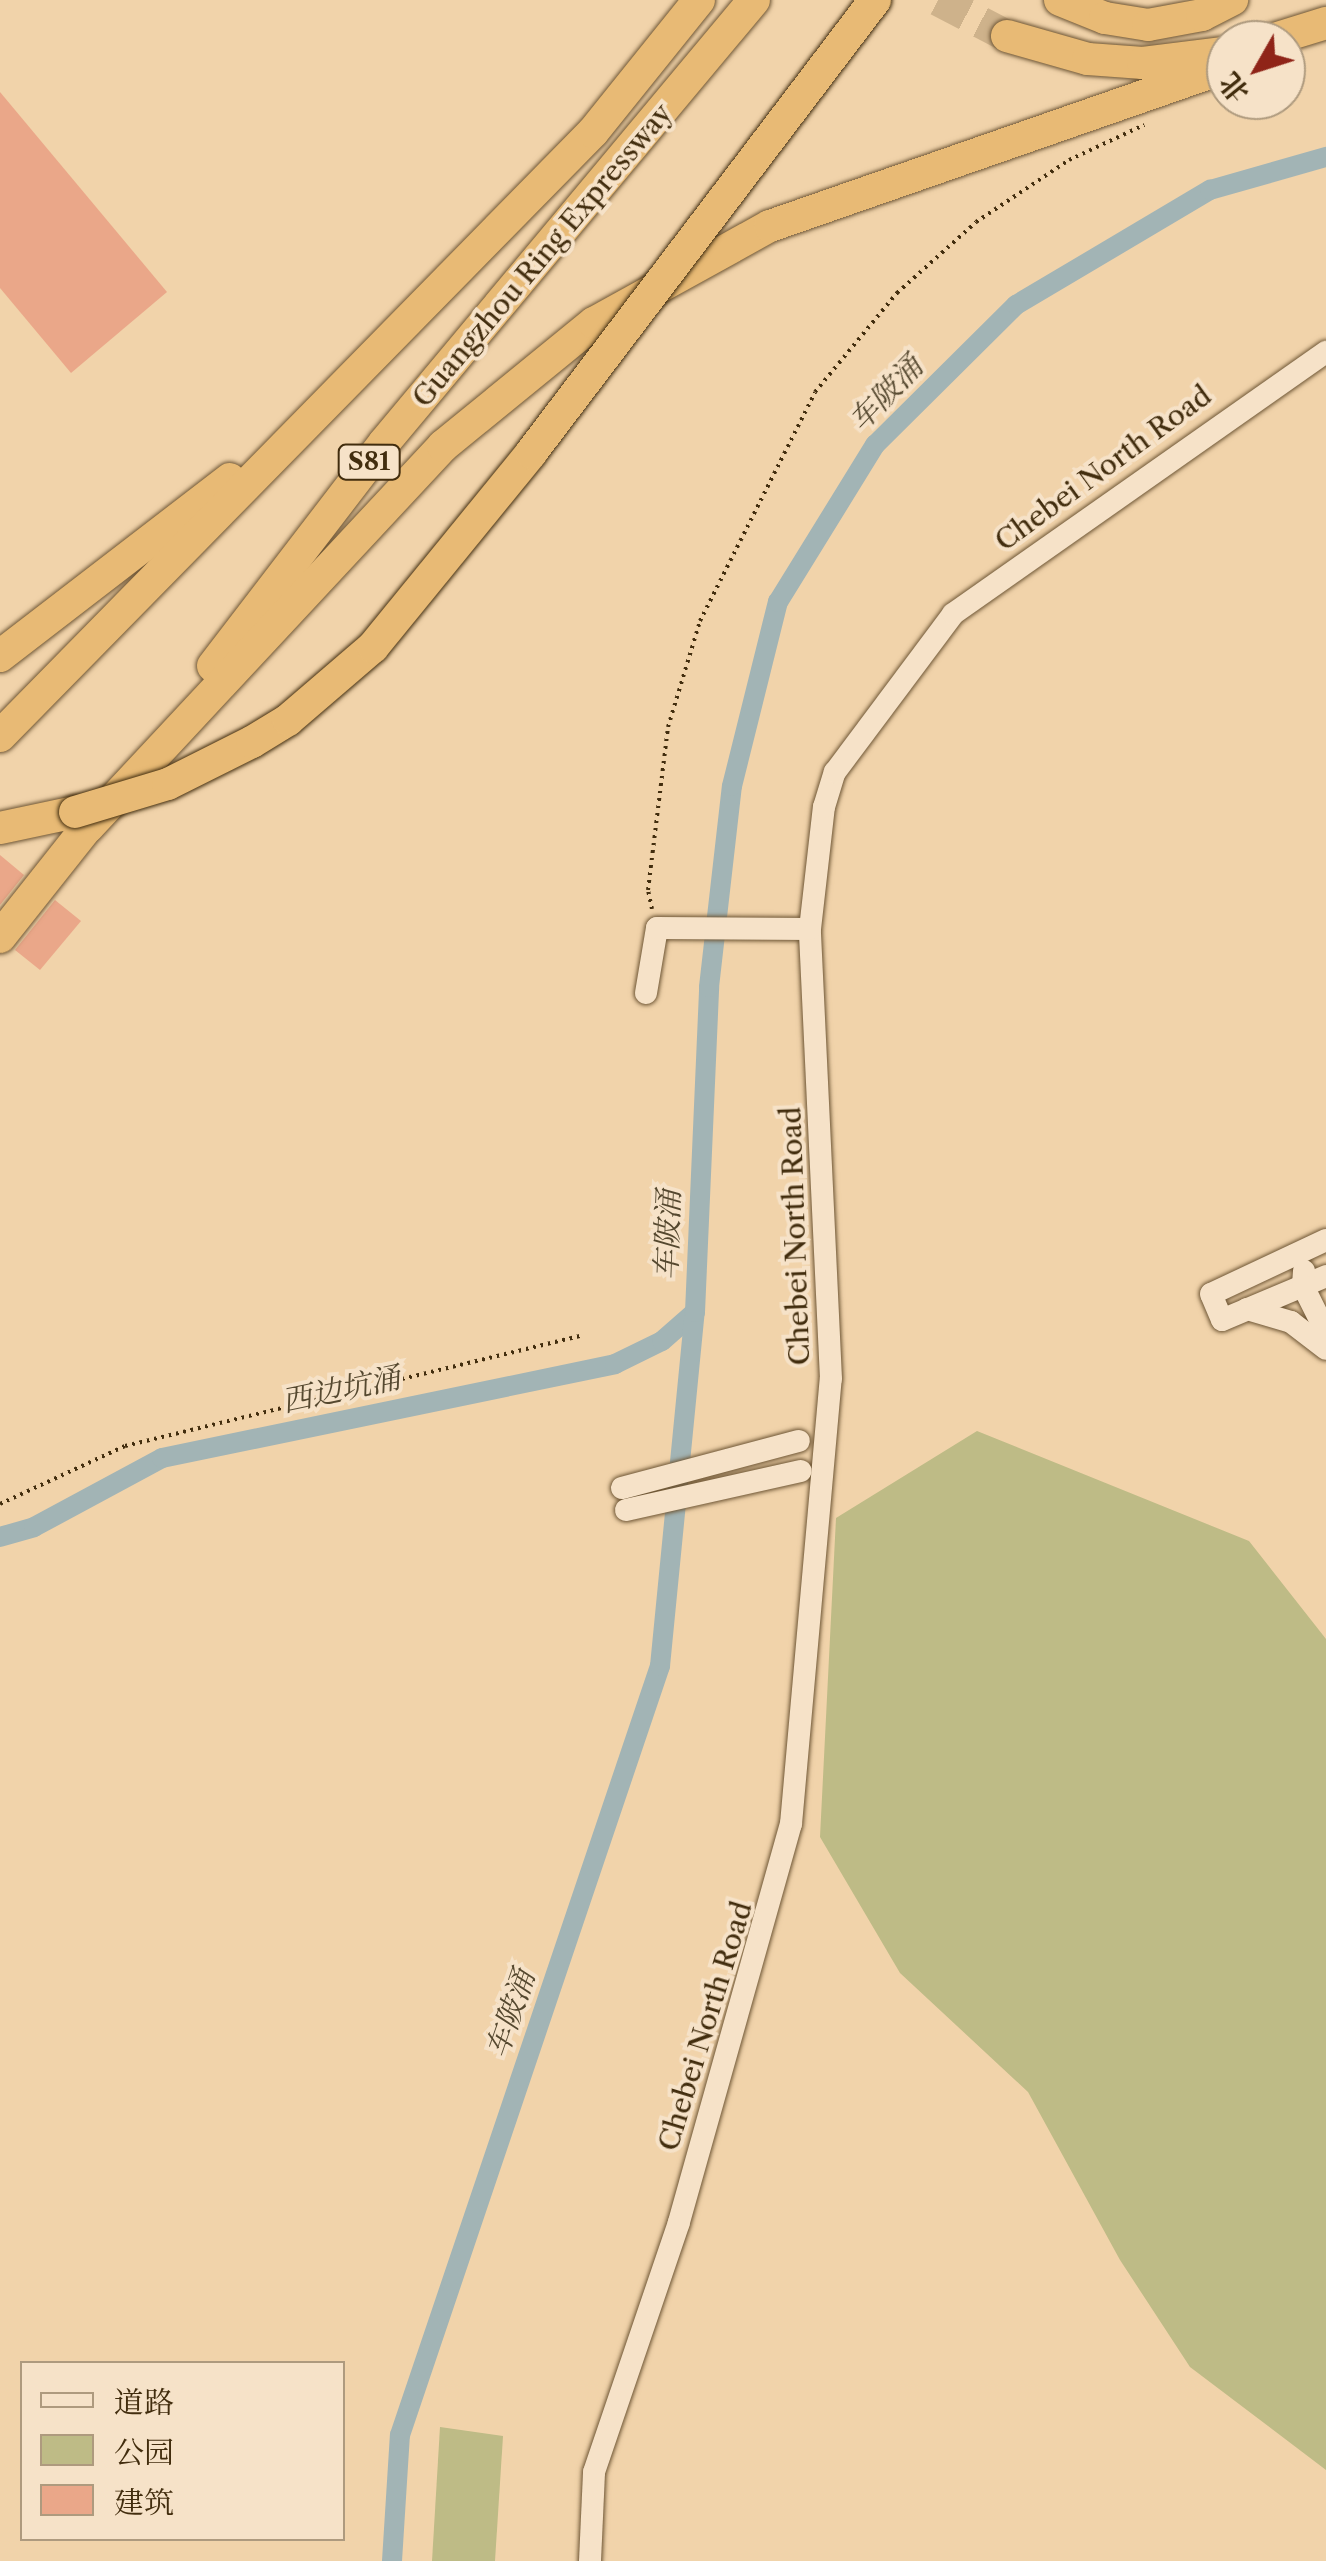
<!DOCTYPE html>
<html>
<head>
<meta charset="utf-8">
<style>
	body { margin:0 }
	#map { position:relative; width:1326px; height:2561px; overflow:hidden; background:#f1d3aa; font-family:"Libre Caslon Text","Noto Serif SC",serif }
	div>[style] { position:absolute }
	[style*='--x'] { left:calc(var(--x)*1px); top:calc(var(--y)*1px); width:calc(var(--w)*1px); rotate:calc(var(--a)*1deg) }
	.green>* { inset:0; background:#bebb86 }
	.canal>* { height:20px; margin:-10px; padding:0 10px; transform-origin:10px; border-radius:10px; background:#a2b4b5 }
	.building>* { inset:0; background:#eaa789 }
	.highway-tunnel>* { height:32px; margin-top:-16px; transform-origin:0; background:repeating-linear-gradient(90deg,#ceb28b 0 32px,transparent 0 48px) }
	.path>* { height:4px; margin-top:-2px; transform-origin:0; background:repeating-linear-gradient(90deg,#422d0e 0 2.5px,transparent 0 7.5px) }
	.roads { filter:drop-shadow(0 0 2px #6e5635) drop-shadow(0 0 2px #6e5635) }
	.minor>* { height:22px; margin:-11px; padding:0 11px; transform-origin:11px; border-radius:11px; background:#f6e2c8 }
	.highway>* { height:32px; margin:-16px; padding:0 16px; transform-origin:16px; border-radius:16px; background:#e8ba75 }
	.bridges { filter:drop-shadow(0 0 2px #422d0e) drop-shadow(0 0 2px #422d0e) }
	.highway-bridge>* { height:32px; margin:-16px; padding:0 16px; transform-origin:16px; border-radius:16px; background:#e8ba75 }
	span { translate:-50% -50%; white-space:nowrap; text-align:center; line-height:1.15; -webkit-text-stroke:8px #f6e2c8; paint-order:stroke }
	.shield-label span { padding:2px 8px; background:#f6e2c8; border:2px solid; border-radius:8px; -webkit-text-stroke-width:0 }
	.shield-label { font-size:25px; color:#422d0e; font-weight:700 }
	.street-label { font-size:28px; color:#422d0e }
	.water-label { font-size:30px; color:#55482f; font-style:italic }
	.legend { position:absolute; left:20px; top:2361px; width:325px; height:180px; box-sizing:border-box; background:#f6e2c8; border:2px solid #ae9a7e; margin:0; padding:12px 18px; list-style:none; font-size:30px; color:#422d0e }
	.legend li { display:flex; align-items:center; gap:20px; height:50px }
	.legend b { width:50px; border:2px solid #ae9a7e }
	.north { position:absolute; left:1206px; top:20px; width:100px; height:100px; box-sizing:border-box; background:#f6e2c8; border:2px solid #ae9a7e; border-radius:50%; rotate:231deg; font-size:28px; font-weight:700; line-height:40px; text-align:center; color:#422d0e }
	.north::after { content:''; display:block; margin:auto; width:35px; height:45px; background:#8f2418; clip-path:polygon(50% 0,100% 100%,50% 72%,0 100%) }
</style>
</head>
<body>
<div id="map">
	<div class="green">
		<div style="clip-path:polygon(977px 1431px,1249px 1541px,1326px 1639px,1326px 2470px,1190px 2367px,1120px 2260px,1028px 2092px,900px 1973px,820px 1837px,836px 1518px)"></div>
		<div style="clip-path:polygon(440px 2427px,503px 2436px,495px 2561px,432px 2561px)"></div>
	</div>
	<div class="canal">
		<div style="--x:0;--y:1537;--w:35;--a:-16"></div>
		<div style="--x:34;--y:1527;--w:145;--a:-28.3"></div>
		<div style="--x:162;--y:1458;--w:463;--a:-11.7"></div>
		<div style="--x:615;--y:1364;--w:52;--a:-26.1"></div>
		<div style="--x:662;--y:1341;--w:44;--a:-41.3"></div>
		<div style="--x:392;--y:2561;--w:126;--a:-86.4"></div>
		<div style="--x:400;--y:2435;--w:812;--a:-71.32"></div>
		<div style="--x:660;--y:1666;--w:356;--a:-84.4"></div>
		<div style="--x:695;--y:1312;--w:325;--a:-87.5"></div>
		<div style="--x:709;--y:987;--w:202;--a:-83.5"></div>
		<div style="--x:732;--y:786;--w:190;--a:-76"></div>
		<div style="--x:778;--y:602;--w:185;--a:-58.3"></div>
		<div style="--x:875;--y:445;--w:199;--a:-44.8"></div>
		<div style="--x:1016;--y:305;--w:226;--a:-30.7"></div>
		<div style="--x:1210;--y:190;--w:121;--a:-15.9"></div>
	</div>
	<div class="building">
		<div style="clip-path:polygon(0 92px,167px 292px,71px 373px,0 288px)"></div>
		<div style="clip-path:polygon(0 855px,24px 875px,0 905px)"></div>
		<div style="clip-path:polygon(55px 900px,81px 921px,40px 970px,15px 950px)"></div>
	</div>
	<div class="highway-tunnel">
		<div style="--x:938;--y:0;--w:78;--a:27.6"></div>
	</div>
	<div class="path">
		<div style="--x:652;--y:909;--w:19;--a:-102"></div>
		<div style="--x:648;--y:890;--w:164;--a:-83"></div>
		<div style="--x:668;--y:727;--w:111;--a:-73.2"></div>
		<div style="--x:700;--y:621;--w:256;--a:-63.3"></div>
		<div style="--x:815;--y:392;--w:129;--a:-50.4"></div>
		<div style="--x:897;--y:293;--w:106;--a:-41.9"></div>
		<div style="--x:976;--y:222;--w:112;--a:-33.7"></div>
		<div style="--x:1069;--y:160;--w:83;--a:-25"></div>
		<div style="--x:0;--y:1504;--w:138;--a:-24.9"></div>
		<div style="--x:125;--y:1446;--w:469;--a:-13.6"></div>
	</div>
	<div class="roads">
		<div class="minor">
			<div style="--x:646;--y:993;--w:66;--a:-80.4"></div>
			<div style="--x:657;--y:928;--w:153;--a:0.4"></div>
			<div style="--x:1326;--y:1240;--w:127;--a:154.8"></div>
			<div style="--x:1211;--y:1294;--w:28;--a:67"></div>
			<div style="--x:1222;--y:1320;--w:113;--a:-22.9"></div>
			<div style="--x:1304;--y:1271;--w:15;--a:94"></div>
			<div style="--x:1303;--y:1286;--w:51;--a:63.4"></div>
			<div style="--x:1247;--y:1309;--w:46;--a:16.5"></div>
			<div style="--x:1291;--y:1322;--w:44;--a:37.6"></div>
			<div style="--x:622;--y:1488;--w:183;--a:-14.9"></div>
			<div style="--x:626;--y:1510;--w:179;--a:-12.6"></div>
			<div style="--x:590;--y:2561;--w:89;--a:-87.4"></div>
			<div style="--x:594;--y:2472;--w:264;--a:-71.2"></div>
			<div style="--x:679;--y:2222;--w:413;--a:-74.3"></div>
			<div style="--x:791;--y:1824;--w:447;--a:-84.9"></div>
			<div style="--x:831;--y:1379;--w:450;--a:-92.7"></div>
			<div style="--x:810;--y:929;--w:123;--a:-83.5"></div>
			<div style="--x:824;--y:807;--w:37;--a:-73"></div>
			<div style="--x:835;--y:772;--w:197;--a:-53.2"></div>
			<div style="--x:953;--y:614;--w:456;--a:-35.1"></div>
		</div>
		<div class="highway">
			<div style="--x:1060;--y:0;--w:48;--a:21.8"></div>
			<div style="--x:1105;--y:18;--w:44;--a:9.2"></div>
			<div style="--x:1148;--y:25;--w:55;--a:-10.5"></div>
			<div style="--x:1202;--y:15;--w:34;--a:-27"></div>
			<div style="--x:1007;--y:36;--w:84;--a:15.9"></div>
			<div style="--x:1088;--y:59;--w:55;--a:4.2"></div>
			<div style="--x:1143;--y:63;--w:81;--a:-7.1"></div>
			<div style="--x:1271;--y:40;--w:58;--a:-17.2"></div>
			<div style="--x:0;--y:656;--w:290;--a:-37.6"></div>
			<div style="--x:213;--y:666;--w:281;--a:-52.5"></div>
			<div style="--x:384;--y:443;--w:577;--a:-50.13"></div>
			<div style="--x:0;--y:736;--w:846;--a:-45.53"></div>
			<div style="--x:593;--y:132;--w:169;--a:-51.2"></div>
			<div style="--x:88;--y:827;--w:521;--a:-47.02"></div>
			<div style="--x:443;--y:446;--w:195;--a:-39.2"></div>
			<div style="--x:594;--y:323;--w:201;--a:-28.9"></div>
			<div style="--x:770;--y:226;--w:483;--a:-19.2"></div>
			<div style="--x:0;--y:828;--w:77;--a:-12"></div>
			<div style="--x:0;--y:937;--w:161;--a:-51.6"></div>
		</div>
	</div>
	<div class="bridges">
		<div class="highway-bridge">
			<div style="--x:75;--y:812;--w:97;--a:-16.8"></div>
			<div style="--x:168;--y:784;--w:94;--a:-26.6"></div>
			<div style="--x:252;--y:742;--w:42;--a:-31.4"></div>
			<div style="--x:288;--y:720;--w:112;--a:-40.7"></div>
			<div style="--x:373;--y:647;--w:250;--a:-50.8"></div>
			<div style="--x:531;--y:453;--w:569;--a:-52.79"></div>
		</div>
	</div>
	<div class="shield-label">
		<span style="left:369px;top:462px">S81</span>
	</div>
	<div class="street-label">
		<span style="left:542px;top:255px;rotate:-50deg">Guangzhou Ring Expressway</span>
		<span style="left:1103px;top:468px;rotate:-36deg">Chebei North Road</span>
		<span style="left:795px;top:1236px;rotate:-92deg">Chebei North Road</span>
		<span style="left:705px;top:2026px;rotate:-73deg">Chebei North Road</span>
	</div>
	<div class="water-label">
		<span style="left:886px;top:394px;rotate:-46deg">车陂涌</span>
		<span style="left:668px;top:1235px;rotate:-88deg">车陂涌</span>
		<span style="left:341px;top:1390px;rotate:-12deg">西边坑涌</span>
		<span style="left:511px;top:2014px;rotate:-71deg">车陂涌</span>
	</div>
	<ul class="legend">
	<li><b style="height:12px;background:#f6e2c8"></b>道路</li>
	<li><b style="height:28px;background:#bebb86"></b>公园</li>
	<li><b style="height:28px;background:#eaa789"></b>建筑</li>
	</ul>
	<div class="north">北</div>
</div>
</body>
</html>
